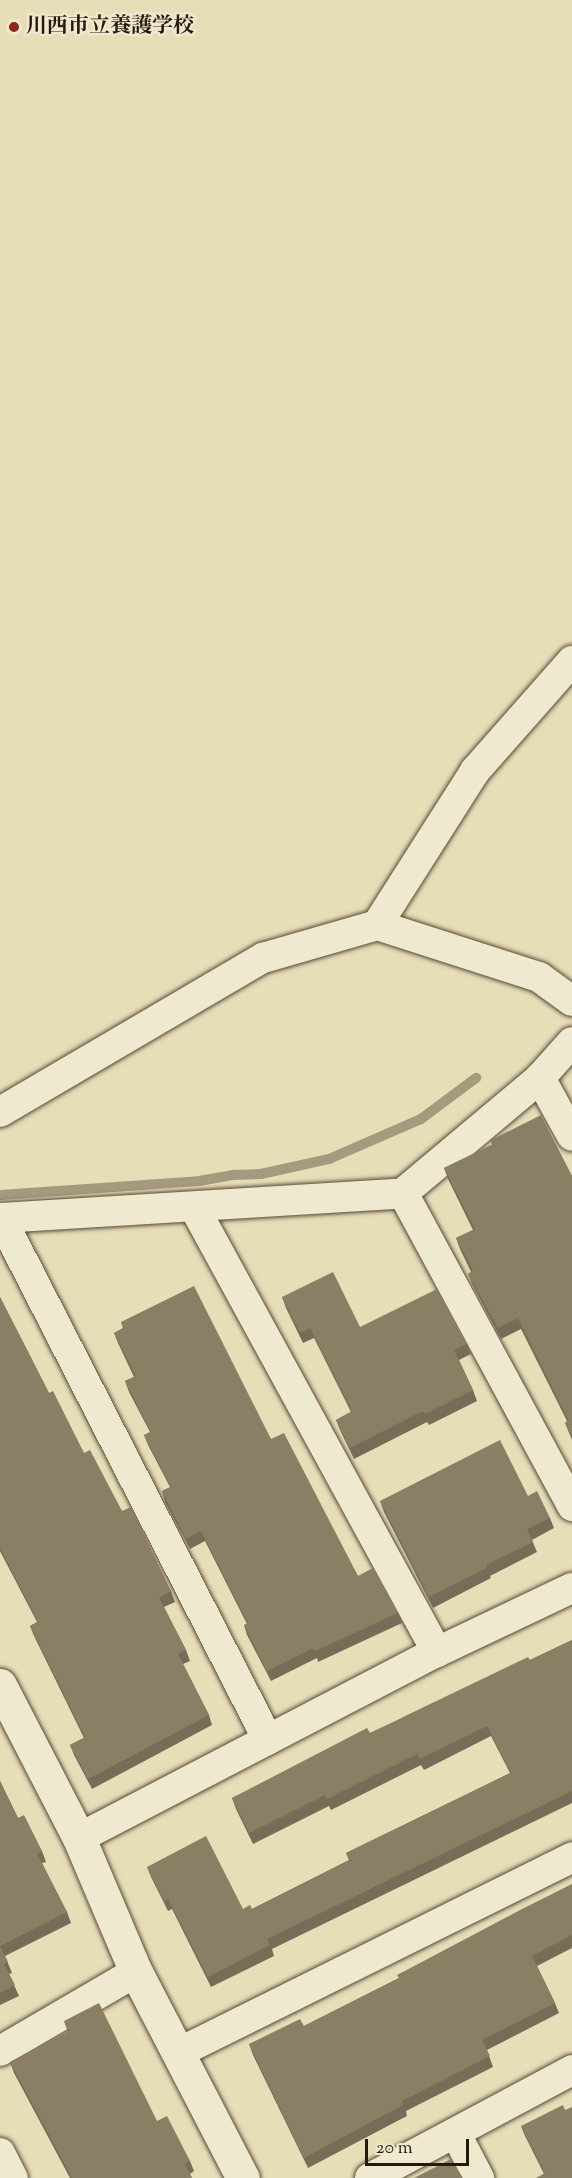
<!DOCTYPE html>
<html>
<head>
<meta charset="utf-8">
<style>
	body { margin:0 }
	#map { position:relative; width:572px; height:2178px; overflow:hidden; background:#e7ddb7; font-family:"Sorts Mill Goudy","Noto Serif JP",serif }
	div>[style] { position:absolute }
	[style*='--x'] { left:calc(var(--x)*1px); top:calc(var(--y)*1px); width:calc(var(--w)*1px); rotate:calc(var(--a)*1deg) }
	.stream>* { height:10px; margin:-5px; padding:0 5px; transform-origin:5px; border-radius:5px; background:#a59a7d }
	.roads { filter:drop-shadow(0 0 2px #564937) drop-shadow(0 0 2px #564937) }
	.minor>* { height:30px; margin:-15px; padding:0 15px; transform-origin:15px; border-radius:15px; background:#efe9d0 }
	.tertiary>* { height:33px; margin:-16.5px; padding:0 16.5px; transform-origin:16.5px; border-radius:16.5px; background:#efe9d0 }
	.wall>* { inset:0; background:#776c57 }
	.building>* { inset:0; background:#8a7e65 }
	.dots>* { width:16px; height:16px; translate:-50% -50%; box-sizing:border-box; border:3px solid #efe9d0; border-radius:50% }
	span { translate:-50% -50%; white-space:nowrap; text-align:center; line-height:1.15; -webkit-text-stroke:4.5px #efe9d0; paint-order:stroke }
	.poi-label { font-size:21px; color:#26180c; font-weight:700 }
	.left { translate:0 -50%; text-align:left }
	.scale { position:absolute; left:365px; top:2139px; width:104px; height:27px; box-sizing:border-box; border:3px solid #26180c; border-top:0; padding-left:8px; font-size:18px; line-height:21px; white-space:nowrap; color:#26180c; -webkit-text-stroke:4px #efe9d0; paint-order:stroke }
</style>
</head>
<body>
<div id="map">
	<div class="stream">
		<div style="--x:0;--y:1195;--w:199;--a:-4"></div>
		<div style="--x:199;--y:1181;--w:34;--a:-10"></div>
		<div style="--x:232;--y:1175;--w:29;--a:-2"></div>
		<div style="--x:261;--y:1174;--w:70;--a:-12.4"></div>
		<div style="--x:329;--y:1159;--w:100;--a:-23.5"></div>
		<div style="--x:421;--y:1119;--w:69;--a:-36.7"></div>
	</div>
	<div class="roads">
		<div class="minor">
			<div style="--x:377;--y:925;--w:183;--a:-57.5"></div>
			<div style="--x:475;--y:771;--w:147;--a:-48.6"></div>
			<div style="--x:540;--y:1078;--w:66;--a:61.1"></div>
			<div style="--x:0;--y:1112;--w:305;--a:-30.4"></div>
			<div style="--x:263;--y:958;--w:119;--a:-16.1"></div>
			<div style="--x:377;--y:925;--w:170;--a:17.8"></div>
			<div style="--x:539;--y:977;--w:41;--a:36"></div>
			<div style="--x:403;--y:1193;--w:356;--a:61.6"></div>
			<div style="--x:194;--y:1207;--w:507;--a:61.36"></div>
			<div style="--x:0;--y:1218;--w:404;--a:-3.5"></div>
			<div style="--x:403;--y:1193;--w:179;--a:-40"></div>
			<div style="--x:540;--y:1078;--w:48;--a:-48.4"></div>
			<div style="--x:1;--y:1218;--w:586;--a:62.91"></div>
			<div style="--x:79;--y:1838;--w:403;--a:-27.5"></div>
			<div style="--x:437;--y:1652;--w:149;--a:-25.4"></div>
			<div style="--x:0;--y:2051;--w:157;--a:-30.2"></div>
			<div style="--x:178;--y:2053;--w:440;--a:-26.4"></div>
			<div style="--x:456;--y:2134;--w:50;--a:62.4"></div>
			<div style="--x:0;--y:2153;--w:28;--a:63"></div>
			<div style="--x:370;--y:2178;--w:229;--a:-28.1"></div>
		</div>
		<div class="tertiary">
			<div style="--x:0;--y:1685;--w:172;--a:62.7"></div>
			<div style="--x:79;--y:1838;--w:146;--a:67"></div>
			<div style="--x:136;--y:1972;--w:232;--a:62.6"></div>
		</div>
	</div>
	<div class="wall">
		<div style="clip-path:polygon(491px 1140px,572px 1176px,572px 1440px,565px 1423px,567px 1421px,521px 1329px,501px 1339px,472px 1284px,468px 1274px,471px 1272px,460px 1249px,456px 1238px,473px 1230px,448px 1179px,444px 1168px,492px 1145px)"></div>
		<div style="clip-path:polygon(0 1297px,49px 1393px,84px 1453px,122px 1511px,171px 1591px,175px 1602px,164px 1607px,186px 1650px,190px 1661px,183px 1664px,209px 1715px,212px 1725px,92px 1789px,74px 1755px,70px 1745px,84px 1738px,34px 1636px,30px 1626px,37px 1622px,0 1551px)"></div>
		<div style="clip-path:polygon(282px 1297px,360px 1327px,467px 1344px,471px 1354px,459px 1360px,473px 1390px,477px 1401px,429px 1425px,427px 1422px,354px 1459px,340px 1430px,336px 1420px,351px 1412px,314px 1338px,303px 1343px,286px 1308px)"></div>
		<div style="clip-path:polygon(121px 1322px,271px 1439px,358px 1576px,398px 1613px,402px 1623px,318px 1662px,317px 1658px,271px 1681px,247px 1635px,244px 1625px,247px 1624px,205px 1541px,190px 1549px,165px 1502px,162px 1491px,170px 1487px,148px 1445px,144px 1435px,150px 1432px,129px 1392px,125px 1381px,134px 1377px,118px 1343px,114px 1333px,123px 1328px)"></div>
		<div style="clip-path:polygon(528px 1496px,550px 1518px,554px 1528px,532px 1540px,537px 1552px,490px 1576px,491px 1578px,433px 1608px,384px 1512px,380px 1501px)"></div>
		<div style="clip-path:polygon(572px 1640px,572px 1803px,272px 1949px,274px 1956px,211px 1987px,172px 1909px,168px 1911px,151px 1877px,147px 1867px,243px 1909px,252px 1909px,349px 1860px,346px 1853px,510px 1773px,491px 1736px,424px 1770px,421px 1765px,331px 1810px,329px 1806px,253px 1844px,236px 1809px,232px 1798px,370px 1733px,530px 1660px)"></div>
		<div style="clip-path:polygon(0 1781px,18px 1818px,42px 1851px,46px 1862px,42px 1863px,67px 1912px,71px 1923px,5px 1956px,12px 1973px,9px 1974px,19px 1996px,0 2005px)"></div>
		<div style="clip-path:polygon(572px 1884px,572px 1948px,537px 1966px,555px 2003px,559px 2013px,487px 2050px,493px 2067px,406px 2111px,407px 2116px,308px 2168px,253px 2055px,249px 2044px,304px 2026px,399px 1978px)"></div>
		<div style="clip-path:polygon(64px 2021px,157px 2121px,190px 2161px,194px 2171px,190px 2174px,192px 2178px,70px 2178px,14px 2073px,10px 2062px,68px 2032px)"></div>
		<div style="clip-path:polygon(521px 2126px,572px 2178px,544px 2174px,525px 2136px)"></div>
	</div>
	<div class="building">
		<div style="clip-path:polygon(541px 1115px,572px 1176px,572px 1437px,565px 1423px,569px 1421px,518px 1318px,498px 1328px,468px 1274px,473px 1271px,456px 1238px,475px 1229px,444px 1168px,493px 1144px,491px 1140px)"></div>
		<div style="clip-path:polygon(333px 1272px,360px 1327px,437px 1289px,467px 1344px,454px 1350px,473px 1390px,425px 1414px,423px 1411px,350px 1448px,336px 1420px,352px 1411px,310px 1328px,300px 1333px,282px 1297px)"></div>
		<div style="clip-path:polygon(194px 1286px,271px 1439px,284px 1433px,358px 1576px,373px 1568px,398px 1613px,315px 1651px,313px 1648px,267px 1671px,244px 1625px,248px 1623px,201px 1531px,186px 1539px,162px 1491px,171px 1487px,144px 1435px,151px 1432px,125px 1381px,136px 1376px,114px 1333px,124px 1328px,121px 1322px)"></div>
		<div style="clip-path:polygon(0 1297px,49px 1393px,53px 1391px,84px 1453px,90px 1450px,122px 1511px,131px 1507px,171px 1591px,159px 1598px,186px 1650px,178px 1654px,209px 1715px,88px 1779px,70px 1745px,85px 1737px,30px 1626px,38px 1622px,0 1548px)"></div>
		<div style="clip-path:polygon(500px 1440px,528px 1496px,537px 1491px,550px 1518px,527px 1529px,533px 1542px,486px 1565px,487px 1568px,429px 1597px,380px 1501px)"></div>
		<div style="clip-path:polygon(572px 1640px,572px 1791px,267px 1939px,270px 1945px,208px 1977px,168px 1899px,164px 1901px,147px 1867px,206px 1836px,243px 1909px,250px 1905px,252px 1909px,350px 1860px,346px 1853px,511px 1773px,487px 1726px,420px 1759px,417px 1754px,327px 1799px,325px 1795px,249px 1833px,232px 1798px,367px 1728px,370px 1733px,528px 1657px,530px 1660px)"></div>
		<div style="clip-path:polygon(0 1781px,18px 1818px,24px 1815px,42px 1851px,37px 1854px,67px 1912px,0 1946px,8px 1962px,4px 1964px,15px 1985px,0 1993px)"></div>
		<div style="clip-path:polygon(572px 1884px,572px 1935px,532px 1956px,555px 2003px,482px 2040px,490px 2056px,402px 2101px,403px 2105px,304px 2158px,249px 2044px,300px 2019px,304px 2026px,399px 1978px,397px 1975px,522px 1909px)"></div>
		<div style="clip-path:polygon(99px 2003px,157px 2121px,167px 2116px,190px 2161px,185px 2164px,192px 2178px,72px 2178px,10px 2062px,69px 2031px,64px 2021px)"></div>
		<div style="clip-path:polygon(563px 2105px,565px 2110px,572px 2107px,572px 2178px,536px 2178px,545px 2173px,521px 2126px)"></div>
		<div style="clip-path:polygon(451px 2159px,463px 2178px,414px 2178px)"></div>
	</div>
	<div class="dots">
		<div style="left:14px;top:27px;background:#8f2418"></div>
	</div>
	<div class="poi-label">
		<span class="left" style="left:26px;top:27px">川西市立養護学校</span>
	</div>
	<div class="scale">20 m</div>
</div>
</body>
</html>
